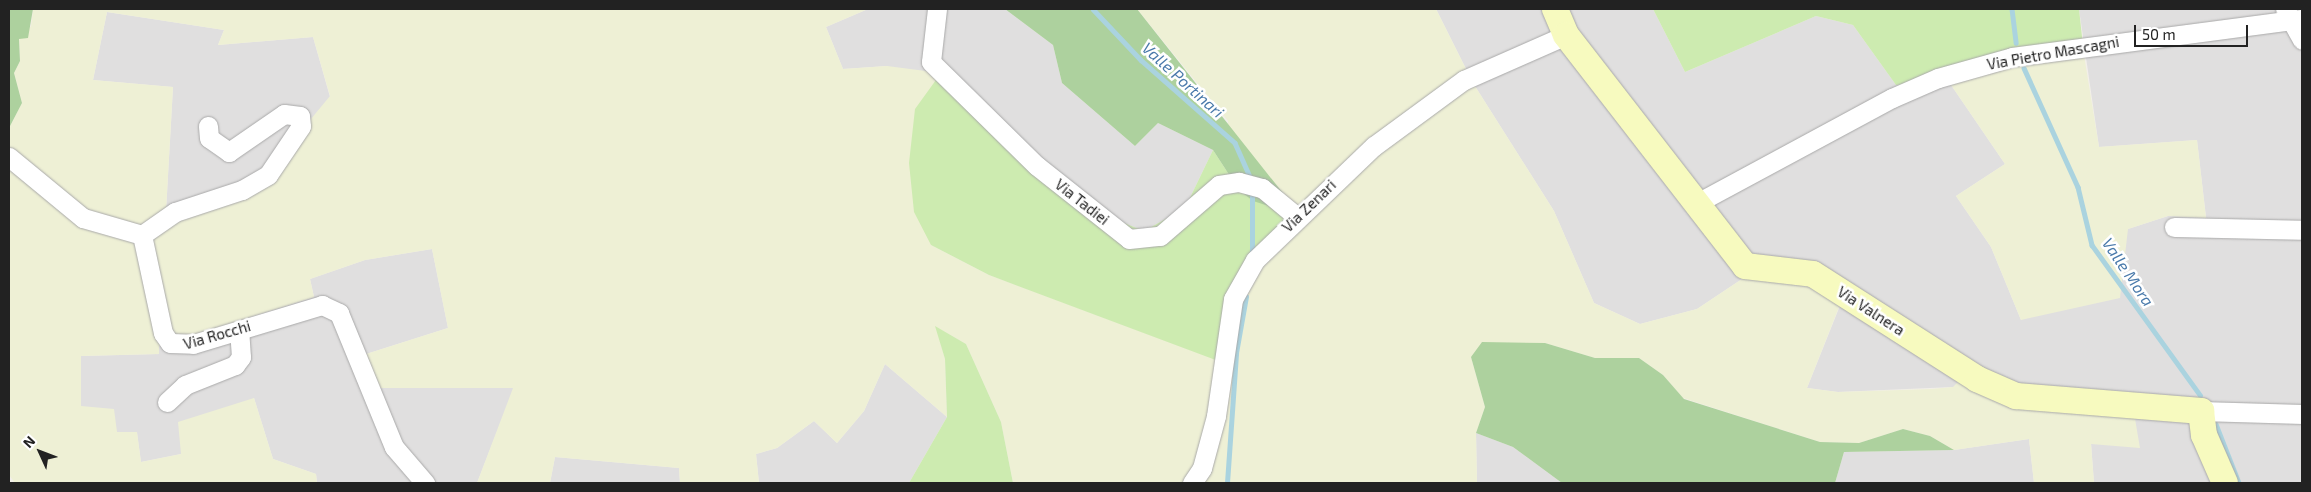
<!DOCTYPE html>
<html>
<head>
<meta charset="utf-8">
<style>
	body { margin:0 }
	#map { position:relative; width:2311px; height:492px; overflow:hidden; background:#f2efe9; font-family:"Exo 2",sans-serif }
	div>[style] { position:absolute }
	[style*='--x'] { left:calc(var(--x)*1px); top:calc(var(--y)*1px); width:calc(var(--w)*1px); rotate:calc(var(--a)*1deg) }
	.residential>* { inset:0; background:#e0dfdf }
	.farmland>* { inset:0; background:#eef0d5 }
	.grass>* { inset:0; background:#cdebb0 }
	.forest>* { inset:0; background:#add19e }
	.stream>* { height:4.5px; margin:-2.25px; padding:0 2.25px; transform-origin:2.25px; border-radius:2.25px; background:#aad3df }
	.roads { filter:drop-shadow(0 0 1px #a9a9a9) drop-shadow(0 0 1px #a9a9a9) }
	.street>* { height:19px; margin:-9.5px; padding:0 9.5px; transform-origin:9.5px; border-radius:9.5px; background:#fff }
	.secondary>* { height:26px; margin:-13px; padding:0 13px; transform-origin:13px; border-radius:13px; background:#f7fabf }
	span { translate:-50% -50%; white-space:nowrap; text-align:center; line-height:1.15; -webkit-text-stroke:5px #fff; paint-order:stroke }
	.street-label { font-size:15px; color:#222 }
	.water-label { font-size:16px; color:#4a7aab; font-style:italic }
	.frame { position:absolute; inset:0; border:10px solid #222; pointer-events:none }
	.north { position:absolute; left:15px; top:427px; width:50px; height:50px; -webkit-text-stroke:4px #fff; paint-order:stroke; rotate:313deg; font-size:14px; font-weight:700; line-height:20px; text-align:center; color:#222 }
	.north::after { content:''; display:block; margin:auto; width:18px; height:22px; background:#222; clip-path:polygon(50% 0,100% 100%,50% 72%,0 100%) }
	.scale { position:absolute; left:2134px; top:25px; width:114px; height:22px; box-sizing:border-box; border:2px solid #222; border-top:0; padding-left:6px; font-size:15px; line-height:18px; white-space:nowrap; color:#222; -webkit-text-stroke:4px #fff; paint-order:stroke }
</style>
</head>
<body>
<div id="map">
	<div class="residential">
		<div style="clip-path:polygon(868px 9px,1005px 9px,1053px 45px,1062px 83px,1135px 146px,1158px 123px,1213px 150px,1185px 208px,1144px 231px,1107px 216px,887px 66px,843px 69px,826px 27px)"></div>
		<div style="clip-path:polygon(1436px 9px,1653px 9px,1685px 72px,1816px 16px,1853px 25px,1896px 85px,1949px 82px,2005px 164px,1956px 196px,1991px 247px,2021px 320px,2128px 229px,2168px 216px,2206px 217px,2197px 140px,2099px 147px,2079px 9px,2302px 9px,2302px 483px,2094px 483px,2091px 443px,1953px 387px,1838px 392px,1807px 388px,1841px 303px,1742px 279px,1697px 309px,1640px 324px,1594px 303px,1554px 211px,1473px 83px)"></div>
		<div style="clip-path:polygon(107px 12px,224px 30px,218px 45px,313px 37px,330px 97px,279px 167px,166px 211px,173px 87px,93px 80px)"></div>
		<div style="clip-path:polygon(432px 249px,448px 328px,363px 355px,514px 388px,477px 483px,317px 483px,316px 474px,273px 459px,254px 398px,181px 454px,141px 462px,137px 433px,117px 432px,81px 407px,81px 356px,159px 354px,159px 346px,314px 297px,310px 279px,365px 260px)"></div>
		<div style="clip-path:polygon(885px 364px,947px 417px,909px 483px,759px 483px,756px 454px,777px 448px,814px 421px,837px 443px,864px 411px)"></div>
		<div style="clip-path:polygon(1476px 433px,1513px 447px,1562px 483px,1477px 483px)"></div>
		<div style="clip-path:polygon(2029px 439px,2034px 483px,1835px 483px,1844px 452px,1954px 450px)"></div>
		<div style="clip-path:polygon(555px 457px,679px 468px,680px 483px,550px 483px)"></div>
	</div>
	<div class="farmland">
		<div style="clip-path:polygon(evenodd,33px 9px,868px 9px,826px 27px,843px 69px,887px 66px,941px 73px,931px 245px,989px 275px,1220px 361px,1228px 121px,1137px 9px,1436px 9px,1473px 83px,1554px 211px,1594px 303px,1640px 324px,1697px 309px,1742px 279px,1801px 279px,1841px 302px,1807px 388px,1838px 392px,1931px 389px,1953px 387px,1961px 379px,2134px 413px,2140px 448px,2091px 444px,2094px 483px,2034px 483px,2029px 439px,1954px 450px,1930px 436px,1903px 429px,1859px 443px,1820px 442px,1683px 398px,1663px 375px,1639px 358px,1595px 358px,1545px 343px,1471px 357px,1485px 407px,1476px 433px,1477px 483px,1013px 483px,1001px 422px,966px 344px,936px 327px,945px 359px,947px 417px,885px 364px,864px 411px,837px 443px,814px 421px,777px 448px,756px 454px,759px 483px,680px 483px,679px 468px,555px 457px,550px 483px,477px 483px,513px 388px,377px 388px,363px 355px,448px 328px,432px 249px,365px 260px,310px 279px,314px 297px,159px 346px,159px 354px,81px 356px,81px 406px,114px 409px,117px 432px,137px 432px,141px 462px,181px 454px,178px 422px,254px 398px,273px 459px,316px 474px,317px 483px,15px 483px,9px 475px,9px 128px,22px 103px,14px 73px,20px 61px,19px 38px,31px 26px,33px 9px,107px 12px,224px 30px,218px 45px,313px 37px,330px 96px,253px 189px,166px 211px,173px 87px,93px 80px,107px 12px)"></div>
		<div style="clip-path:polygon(2084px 55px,2099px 147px,2197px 140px,2206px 218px,2168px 216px,2128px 229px,2120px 298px,2021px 320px,1991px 247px,1956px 196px,2005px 164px,1949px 82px,2031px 61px)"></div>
	</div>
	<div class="grass">
		<div style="clip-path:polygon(1653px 9px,2079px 9px,2084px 55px,2031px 61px,1949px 82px,1896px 85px,1853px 25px,1816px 16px,1685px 72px)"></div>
		<div style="clip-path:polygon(941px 73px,1107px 216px,1144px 231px,1185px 208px,1213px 150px,1239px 190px,1301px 216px,1258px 259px,1236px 301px,1221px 362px,989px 275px,931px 245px,914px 212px,909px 163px,915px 109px)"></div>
		<div style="clip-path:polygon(935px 326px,966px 344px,1001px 422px,1013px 483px,909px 483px,947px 417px,945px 359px)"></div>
	</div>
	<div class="forest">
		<div style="clip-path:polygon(9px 9px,33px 9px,28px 38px,19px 39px,20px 61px,14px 73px,22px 103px,9px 128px)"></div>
		<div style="clip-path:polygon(1005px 9px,1137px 9px,1301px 216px,1253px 201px,1239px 190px,1213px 150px,1158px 123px,1135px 146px,1062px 83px,1053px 45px)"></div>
		<div style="clip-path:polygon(1482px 342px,1545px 343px,1595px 358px,1639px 358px,1663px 375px,1684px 399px,1820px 442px,1859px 443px,1903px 429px,1930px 436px,1954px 450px,1844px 452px,1835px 483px,1562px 483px,1513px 447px,1476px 433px,1485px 407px,1471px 357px)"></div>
	</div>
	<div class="stream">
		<div style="--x:1093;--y:9;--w:70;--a:46.7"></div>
		<div style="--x:1141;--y:60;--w:125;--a:41.4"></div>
		<div style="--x:1235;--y:143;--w:35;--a:66"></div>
		<div style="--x:2012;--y:9;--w:34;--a:83"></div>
		<div style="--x:2024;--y:68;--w:131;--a:65.6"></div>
		<div style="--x:2078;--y:187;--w:60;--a:76.4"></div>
		<div style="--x:2092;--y:245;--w:185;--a:54.2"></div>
		<div style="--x:1252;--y:254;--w:62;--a:-90"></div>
		<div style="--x:2216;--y:424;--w:63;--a:68.7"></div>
		<div style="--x:1227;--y:483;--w:130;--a:-86"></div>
		<div style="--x:1236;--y:353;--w:57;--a:-79.9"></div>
	</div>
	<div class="roads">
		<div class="street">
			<div style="--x:937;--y:9;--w:53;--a:96.5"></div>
			<div style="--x:931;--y:62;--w:148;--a:44.5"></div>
			<div style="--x:1037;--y:166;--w:117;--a:38.4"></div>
			<div style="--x:1129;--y:239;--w:31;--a:-6"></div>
			<div style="--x:1160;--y:236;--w:78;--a:-40.8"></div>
			<div style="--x:1219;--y:185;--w:20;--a:-9"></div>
			<div style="--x:1239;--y:182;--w:24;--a:15"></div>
			<div style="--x:1262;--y:188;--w:45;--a:39.6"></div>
			<div style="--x:2285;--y:9;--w:35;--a:61"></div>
			<div style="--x:9;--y:157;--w:96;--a:39.5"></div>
			<div style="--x:83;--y:218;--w:61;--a:16.1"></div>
			<div style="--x:142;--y:235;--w:100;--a:77.9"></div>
			<div style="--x:163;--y:333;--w:12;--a:55"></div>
			<div style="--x:170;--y:343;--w:23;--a:2"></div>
			<div style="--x:193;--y:344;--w:135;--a:-16.8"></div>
			<div style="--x:322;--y:305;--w:19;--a:25"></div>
			<div style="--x:339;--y:313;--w:145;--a:67.7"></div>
			<div style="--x:394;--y:447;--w:48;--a:49.3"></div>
			<div style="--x:1697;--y:203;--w:221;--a:-28.3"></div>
			<div style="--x:1892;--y:98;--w:50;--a:-23.5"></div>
			<div style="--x:1938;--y:78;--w:77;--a:-15.8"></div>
			<div style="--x:2012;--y:57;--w:292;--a:-7.5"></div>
			<div style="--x:2174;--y:227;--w:128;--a:1.3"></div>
			<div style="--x:142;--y:235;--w:40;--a:-34.9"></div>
			<div style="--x:175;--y:212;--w:71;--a:-18.2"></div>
			<div style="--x:242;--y:190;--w:30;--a:-30"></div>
			<div style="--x:268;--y:175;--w:59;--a:-56"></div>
			<div style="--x:301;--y:126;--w:10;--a:-96"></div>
			<div style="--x:300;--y:116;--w:16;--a:-173"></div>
			<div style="--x:284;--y:114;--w:67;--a:145.4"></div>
			<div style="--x:229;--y:152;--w:24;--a:-145"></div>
			<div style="--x:209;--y:138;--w:12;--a:-95"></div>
			<div style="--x:167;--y:402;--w:25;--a:-43"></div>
			<div style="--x:185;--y:385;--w:54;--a:-21.8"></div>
			<div style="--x:235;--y:365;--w:10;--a:-53"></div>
			<div style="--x:241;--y:357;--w:27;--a:-94"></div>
			<div style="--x:2201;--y:411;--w:101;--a:1.7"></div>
			<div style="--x:1192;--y:483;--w:18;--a:-56"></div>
			<div style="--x:1202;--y:468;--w:54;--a:-74.9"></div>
			<div style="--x:1216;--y:416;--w:118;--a:-81.7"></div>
			<div style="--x:1233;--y:299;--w:45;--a:-60.6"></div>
			<div style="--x:1255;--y:260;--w:165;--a:-43.8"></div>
			<div style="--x:1374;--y:146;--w:112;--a:-36.3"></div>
			<div style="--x:1464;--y:80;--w:111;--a:-23.8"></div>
		</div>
		<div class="secondary">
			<div style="--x:1555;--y:9;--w:28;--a:67"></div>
			<div style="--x:1566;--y:35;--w:292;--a:52.2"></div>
			<div style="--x:1745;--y:266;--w:68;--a:6.7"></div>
			<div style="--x:1813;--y:274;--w:195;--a:32.6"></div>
			<div style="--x:1977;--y:379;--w:43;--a:23.6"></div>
			<div style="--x:2016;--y:396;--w:186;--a:4.6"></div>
			<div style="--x:2201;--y:411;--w:24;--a:83"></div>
			<div style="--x:2204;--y:435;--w:52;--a:66.4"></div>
		</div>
	</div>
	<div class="street-label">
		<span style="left:2053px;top:53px;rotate:-10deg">Via Pietro Mascagni</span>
		<span style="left:1082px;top:202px;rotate:38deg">Via Tadiei</span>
		<span style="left:1309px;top:206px;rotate:-44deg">Via Zenari</span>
		<span style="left:1871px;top:311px;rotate:33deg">Via Valnera</span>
		<span style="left:217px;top:335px;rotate:-16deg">Via Rocchi</span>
	</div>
	<div class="water-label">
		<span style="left:1183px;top:80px;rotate:42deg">Valle Portinari</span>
		<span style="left:2128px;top:272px;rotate:56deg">Valle Mora</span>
	</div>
	<div class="frame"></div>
	<div class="north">N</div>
	<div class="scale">50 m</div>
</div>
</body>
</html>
